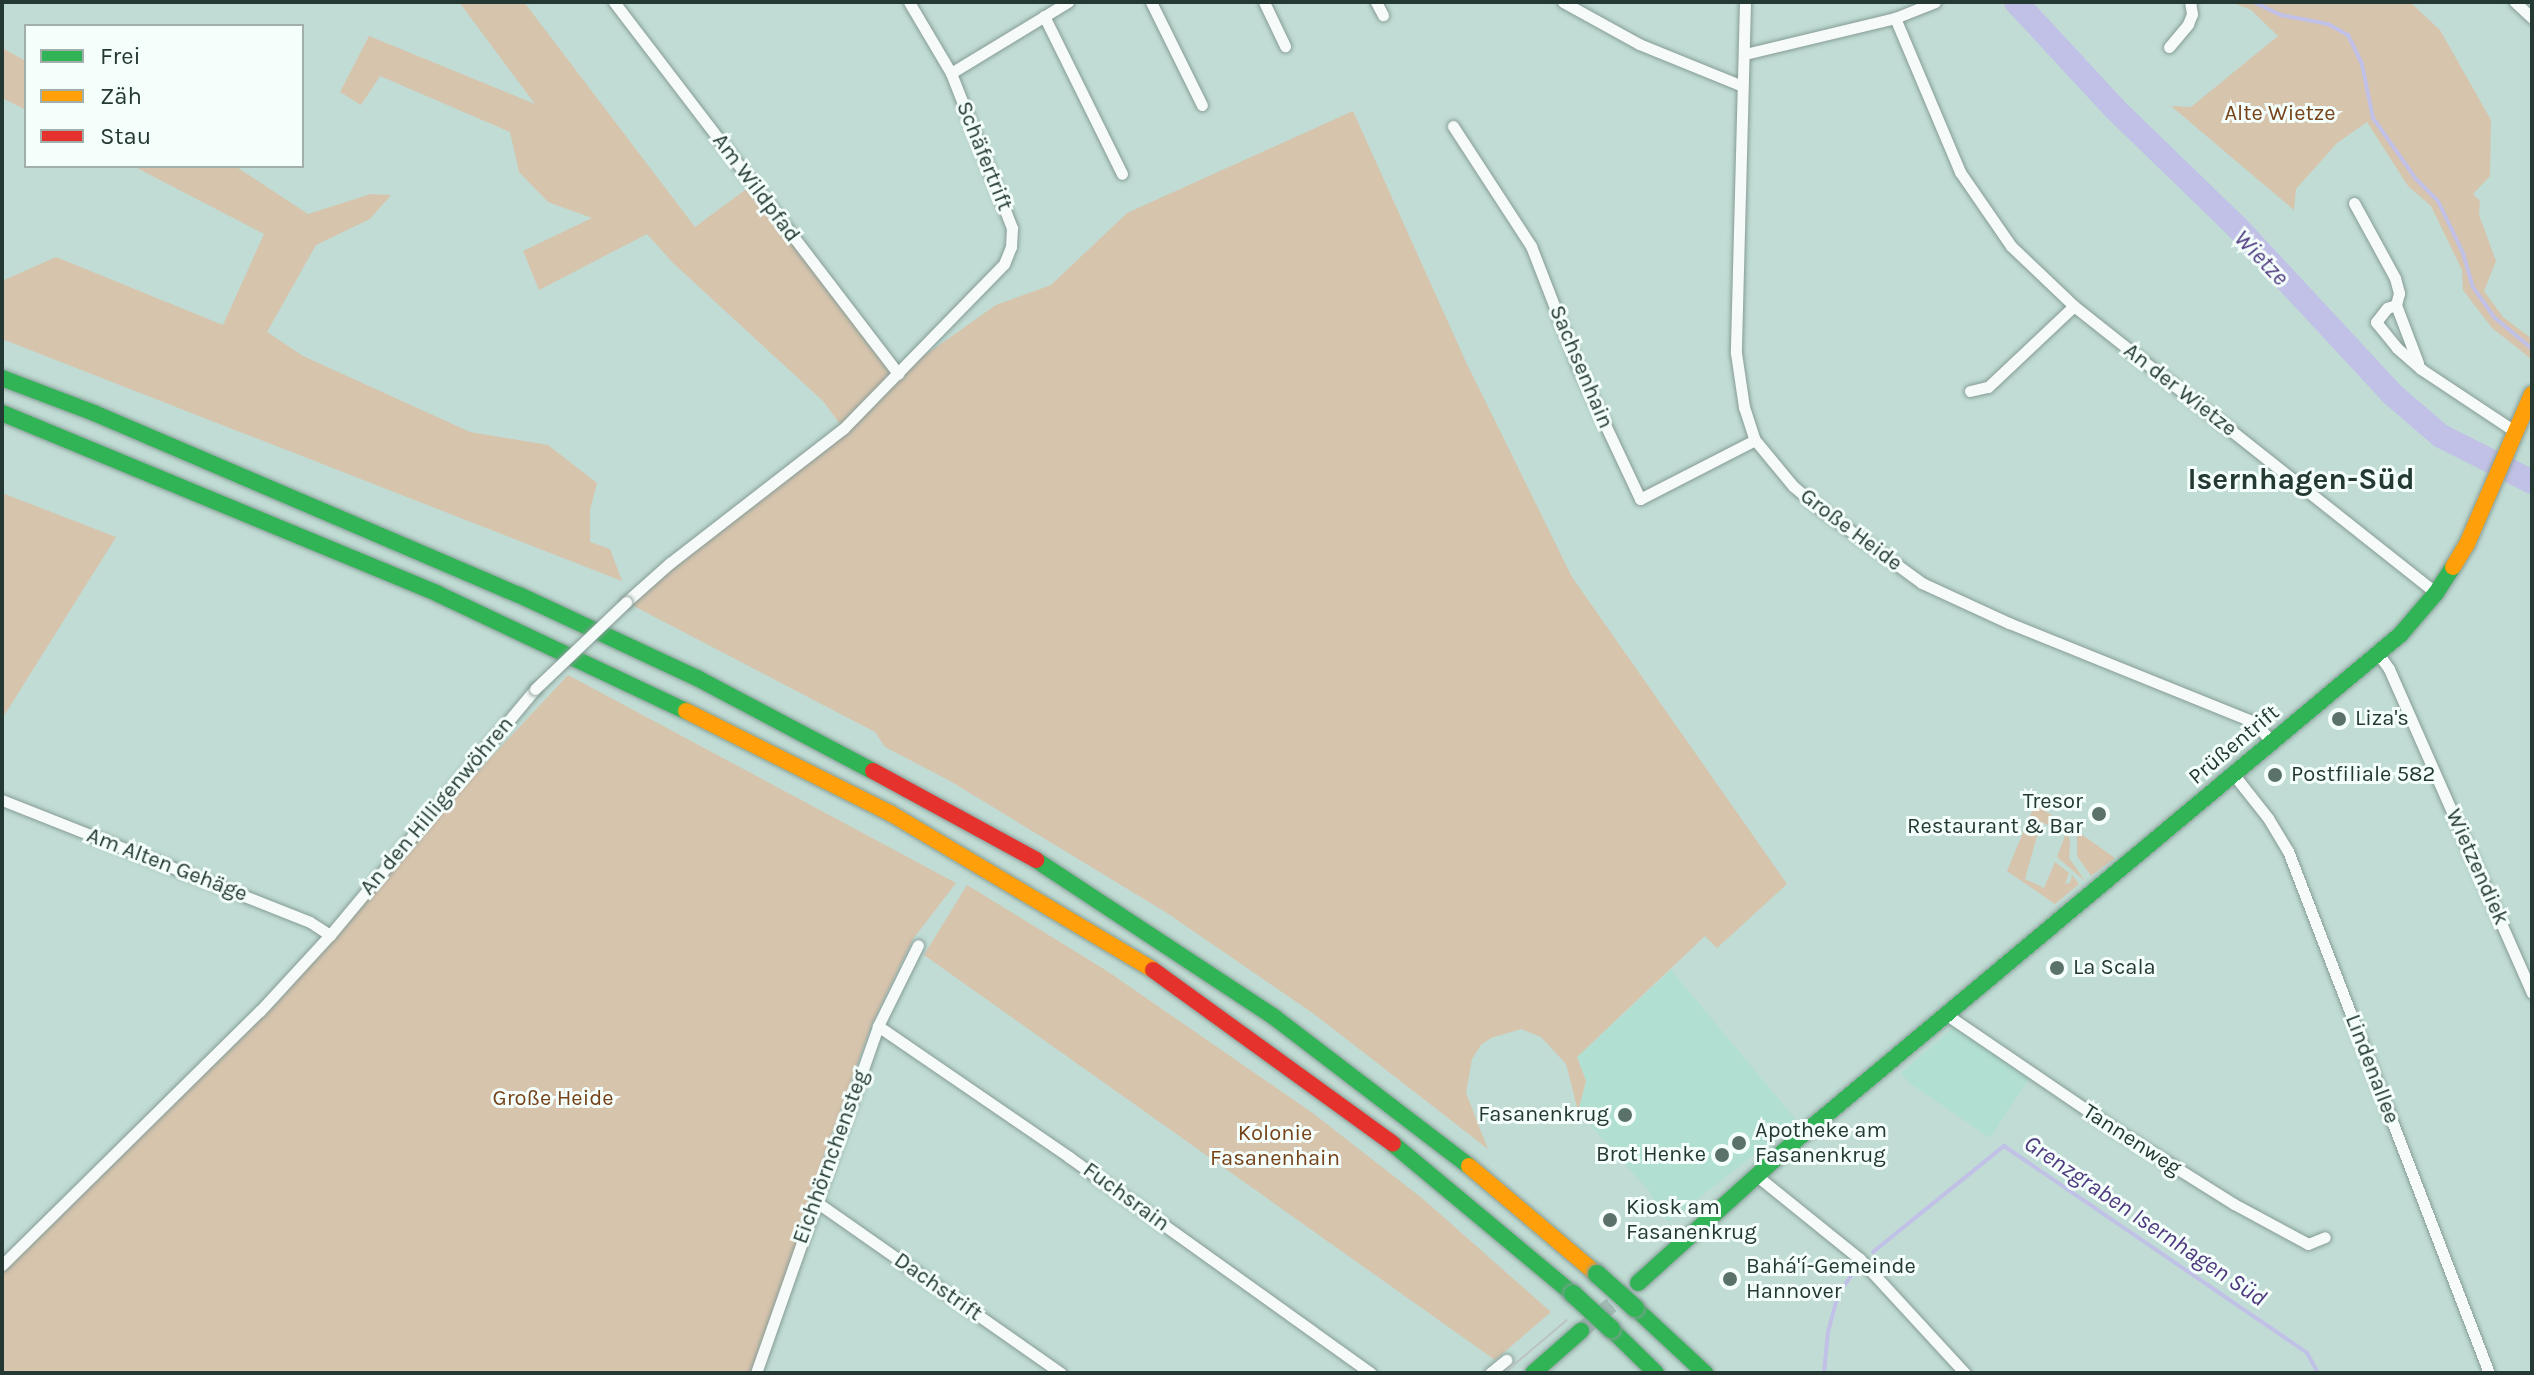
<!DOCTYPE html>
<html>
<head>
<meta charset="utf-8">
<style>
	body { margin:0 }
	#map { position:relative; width:2534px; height:1375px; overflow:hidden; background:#c0dcd4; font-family:Karla,sans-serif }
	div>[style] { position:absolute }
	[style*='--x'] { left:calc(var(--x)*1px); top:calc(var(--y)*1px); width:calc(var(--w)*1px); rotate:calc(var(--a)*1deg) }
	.built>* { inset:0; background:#b1dfd2 }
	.green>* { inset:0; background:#d7c4ad }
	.stream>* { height:4px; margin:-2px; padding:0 2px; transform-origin:2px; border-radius:2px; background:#c1c1e7 }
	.river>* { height:24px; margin:-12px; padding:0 12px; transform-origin:12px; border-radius:12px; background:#c1c1e7 }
	.secondary-tunnel>* { height:16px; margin-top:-8px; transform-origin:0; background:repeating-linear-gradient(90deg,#a1bbb4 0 16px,transparent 0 24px) }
	.roads { filter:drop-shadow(0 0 2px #869c96) drop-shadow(0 0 2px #869c96) }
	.street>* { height:11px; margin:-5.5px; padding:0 5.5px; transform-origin:5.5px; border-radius:5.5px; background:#f6faf9 }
	.fast>* { height:16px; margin:-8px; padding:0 8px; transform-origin:8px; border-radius:8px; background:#30b455 }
	.slow>* { height:16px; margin:-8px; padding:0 8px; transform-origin:8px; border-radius:8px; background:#ff9f0a }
	.jam>* { height:16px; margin:-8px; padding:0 8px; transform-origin:8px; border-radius:8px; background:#e5322d }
	.tram>* { height:2px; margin:-1px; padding:0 1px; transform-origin:1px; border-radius:1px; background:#bbc2c0 }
	.bridges { filter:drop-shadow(0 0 2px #869c96) drop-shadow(0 0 2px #869c96) }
	.street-bridge>* { height:11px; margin:-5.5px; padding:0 5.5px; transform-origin:5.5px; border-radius:5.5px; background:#f6faf9 }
	.fast-bridge>* { height:18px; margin:-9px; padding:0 9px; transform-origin:9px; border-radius:9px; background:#30b455 }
	.dots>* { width:22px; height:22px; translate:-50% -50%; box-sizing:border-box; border:4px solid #f4fefb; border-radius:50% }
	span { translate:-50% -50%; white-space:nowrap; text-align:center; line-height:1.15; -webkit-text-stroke:6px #f4fefb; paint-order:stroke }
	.park-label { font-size:22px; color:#764219 }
	.street-label { font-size:22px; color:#243933 }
	.poi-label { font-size:22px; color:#243933 }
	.left { translate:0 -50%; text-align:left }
	.right { translate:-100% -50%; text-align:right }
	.water-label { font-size:24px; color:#4e397e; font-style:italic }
	.district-label { font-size:30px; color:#243933; font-weight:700 }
	.frame { position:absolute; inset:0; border:4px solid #243933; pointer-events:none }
	.legend { position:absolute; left:24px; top:24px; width:280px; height:144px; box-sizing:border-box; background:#f4fefb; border:2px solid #a1afab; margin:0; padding:10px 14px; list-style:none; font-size:24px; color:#243933 }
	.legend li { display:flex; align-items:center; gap:16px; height:40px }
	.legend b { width:40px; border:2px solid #a1afab }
</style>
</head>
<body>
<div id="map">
	<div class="built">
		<div style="clip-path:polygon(1671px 970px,1797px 1121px,1668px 1222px,1649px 1191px,1578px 1111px,1586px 1081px,1577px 1057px)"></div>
		<div style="clip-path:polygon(1955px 1026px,2030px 1077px,1990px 1138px,1908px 1082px,1901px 1073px)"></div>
	</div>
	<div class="green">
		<div style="clip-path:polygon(459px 2px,524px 2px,695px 227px,753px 184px,898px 374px,996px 305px,1051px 285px,1127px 213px,1353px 111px,1466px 362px,1572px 577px,1787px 884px,1717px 948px,1705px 936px,1577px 1057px,1586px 1081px,1578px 1111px,1566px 1064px,1541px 1037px,1521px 1029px,1491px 1038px,1481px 1045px,1472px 1059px,1466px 1093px,1488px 1149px,1314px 1014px,1167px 913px,950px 781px,885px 747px,875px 732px,626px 602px,843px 428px,823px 401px,673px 263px,647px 234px,539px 290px,523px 251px,592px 218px,548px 202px,519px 172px,510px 132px,380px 76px,361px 105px,340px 92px,369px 36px,535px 104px)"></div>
		<div style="clip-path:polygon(2231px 2px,2410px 2px,2440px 30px,2491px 120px,2490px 176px,2473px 194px,2480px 201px,2479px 215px,2496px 261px,2484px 291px,2503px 317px,2532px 339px,2530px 358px,2492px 328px,2463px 290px,2462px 270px,2431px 206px,2408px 186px,2367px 122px,2337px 143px,2296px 189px,2294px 210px,2171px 106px,2191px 107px,2278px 36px,2251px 10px)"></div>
		<div style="clip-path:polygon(2px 48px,26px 61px,26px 110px,2px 98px)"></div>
		<div style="clip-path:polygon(133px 166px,235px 166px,308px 214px,371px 194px,391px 195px,370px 219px,316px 245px,267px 332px,303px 356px,470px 432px,548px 445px,597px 483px,590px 510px,590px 542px,610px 549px,622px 581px,2px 339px,2px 281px,56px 257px,223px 325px,264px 234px)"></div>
		<div style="clip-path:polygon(2px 493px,116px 537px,2px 719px)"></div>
		<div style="clip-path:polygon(568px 675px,956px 883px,913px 939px,872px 1024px,809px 1196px,815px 1201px,756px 1373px,2px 1373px,2px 1273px,277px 1003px,426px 827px)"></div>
		<div style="clip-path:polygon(2035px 804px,2070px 828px,2067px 833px,2070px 841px,2069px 858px,2085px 881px,2057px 857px,2066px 833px,2041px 822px,2025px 879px,2044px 888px,2055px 862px,2069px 873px,2065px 884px,2070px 883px,2072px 875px,2079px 884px,2055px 904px,2007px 871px)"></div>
		<div style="clip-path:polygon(2077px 831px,2115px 858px,2091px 876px,2077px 856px)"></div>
		<div style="clip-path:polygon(967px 885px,1107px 971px,1314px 1114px,1423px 1199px,1551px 1312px,1495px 1360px,924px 955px)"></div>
	</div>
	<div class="stream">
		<div style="--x:2254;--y:2;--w:30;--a:26"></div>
		<div style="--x:2281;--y:15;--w:48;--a:10.8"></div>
		<div style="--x:2328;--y:24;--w:23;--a:29"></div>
		<div style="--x:2348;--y:35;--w:32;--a:64"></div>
		<div style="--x:2362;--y:64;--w:55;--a:78.5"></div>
		<div style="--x:2373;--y:118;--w:75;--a:54.8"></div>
		<div style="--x:2416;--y:179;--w:31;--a:45"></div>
		<div style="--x:2438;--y:201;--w:58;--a:64.3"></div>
		<div style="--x:2463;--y:253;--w:35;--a:74"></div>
		<div style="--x:2473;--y:287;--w:38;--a:55"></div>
		<div style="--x:2495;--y:318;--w:47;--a:39.8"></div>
		<div style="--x:1873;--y:1252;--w:169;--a:-39"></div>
		<div style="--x:2004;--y:1146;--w:367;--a:34.3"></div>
		<div style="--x:2307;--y:1353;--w:23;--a:61"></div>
		<div style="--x:1824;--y:1373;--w:41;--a:-84.4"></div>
		<div style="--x:1828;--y:1332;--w:38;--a:-75"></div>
		<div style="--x:1838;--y:1295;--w:30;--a:-56"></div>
	</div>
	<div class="river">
		<div style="--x:2016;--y:2;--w:144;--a:47.2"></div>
		<div style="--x:2114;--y:108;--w:171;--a:44.1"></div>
		<div style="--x:2237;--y:227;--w:228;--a:47.1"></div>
		<div style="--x:2392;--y:394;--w:65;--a:40.6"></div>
		<div style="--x:2441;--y:436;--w:102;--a:26.8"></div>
	</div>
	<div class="secondary-tunnel">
		<div style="--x:1581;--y:1331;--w:66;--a:-40.7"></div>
	</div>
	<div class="roads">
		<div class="street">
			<div style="--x:614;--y:2;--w:468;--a:52.6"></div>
			<div style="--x:1151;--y:2;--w:115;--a:63.7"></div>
			<div style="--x:1264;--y:2;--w:49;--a:64.5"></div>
			<div style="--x:1376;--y:2;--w:15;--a:62"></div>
			<div style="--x:1563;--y:2;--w:87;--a:28.9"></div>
			<div style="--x:1639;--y:44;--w:109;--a:22.1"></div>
			<div style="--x:1745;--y:2;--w:351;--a:91.5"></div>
			<div style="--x:1736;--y:353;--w:55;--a:81.6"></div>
			<div style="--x:1744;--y:407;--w:35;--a:72"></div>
			<div style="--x:1755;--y:440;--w:60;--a:50.4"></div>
			<div style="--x:1793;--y:486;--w:34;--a:40"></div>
			<div style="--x:1819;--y:508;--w:127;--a:36.1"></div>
			<div style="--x:1922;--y:583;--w:96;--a:24.7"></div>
			<div style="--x:2009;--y:623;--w:264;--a:22"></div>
			<div style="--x:2254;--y:722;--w:28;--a:48"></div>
			<div style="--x:2515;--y:2;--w:23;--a:43"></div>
			<div style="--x:1044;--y:16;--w:176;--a:63.7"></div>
			<div style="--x:1895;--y:18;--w:167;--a:67.1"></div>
			<div style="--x:1960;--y:172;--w:90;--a:55.4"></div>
			<div style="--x:2011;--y:246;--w:87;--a:43.6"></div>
			<div style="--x:2074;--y:306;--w:462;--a:38.4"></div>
			<div style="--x:2169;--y:47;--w:30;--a:-50"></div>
			<div style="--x:2188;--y:24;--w:11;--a:-68"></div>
			<div style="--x:2192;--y:14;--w:12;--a:-99"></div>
			<div style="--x:1745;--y:54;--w:154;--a:-13.5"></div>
			<div style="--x:1895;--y:18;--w:43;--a:-21.8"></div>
			<div style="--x:951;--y:73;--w:137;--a:-31.3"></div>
			<div style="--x:1453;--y:126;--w:143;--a:57"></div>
			<div style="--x:1531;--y:246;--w:130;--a:68.8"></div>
			<div style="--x:1578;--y:367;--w:146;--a:64.8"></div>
			<div style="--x:1640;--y:499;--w:129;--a:-27.2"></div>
			<div style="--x:2354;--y:203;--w:85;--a:61.3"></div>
			<div style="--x:2395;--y:278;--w:16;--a:75"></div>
			<div style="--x:2399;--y:293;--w:12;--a:104"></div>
			<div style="--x:2396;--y:305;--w:62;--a:69.2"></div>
			<div style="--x:2396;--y:305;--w:9;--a:162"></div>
			<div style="--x:2387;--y:308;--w:18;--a:128"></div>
			<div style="--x:2376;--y:322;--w:33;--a:51"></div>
			<div style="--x:2397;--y:348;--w:32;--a:41"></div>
			<div style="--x:2421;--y:369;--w:114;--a:33.6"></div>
			<div style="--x:1970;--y:391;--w:18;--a:-13"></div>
			<div style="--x:1988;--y:387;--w:118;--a:-43.3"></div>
			<div style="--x:626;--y:602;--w:59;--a:-41.6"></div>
			<div style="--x:670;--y:563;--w:219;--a:-37.8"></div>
			<div style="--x:843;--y:429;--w:231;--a:-45.7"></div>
			<div style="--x:1004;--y:264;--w:18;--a:-68"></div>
			<div style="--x:1011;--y:247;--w:19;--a:-87"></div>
			<div style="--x:1012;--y:228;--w:167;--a:-111.5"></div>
			<div style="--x:951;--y:73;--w:82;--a:-120.6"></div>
			<div style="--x:2379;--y:655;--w:17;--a:54"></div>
			<div style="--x:2389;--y:669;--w:354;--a:66.2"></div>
			<div style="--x:2234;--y:775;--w:55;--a:51.7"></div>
			<div style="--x:2268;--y:818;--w:39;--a:59"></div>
			<div style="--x:2288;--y:851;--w:559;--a:68.94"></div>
			<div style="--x:2;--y:800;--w:331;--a:21.6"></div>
			<div style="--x:310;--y:922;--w:24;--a:33"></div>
			<div style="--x:1947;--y:1015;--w:204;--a:34.2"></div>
			<div style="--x:2116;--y:1130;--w:139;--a:32.1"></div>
			<div style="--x:2234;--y:1204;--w:84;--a:28.4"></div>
			<div style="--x:2308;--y:1244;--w:18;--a:-22"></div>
			<div style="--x:878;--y:1026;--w:232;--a:34.4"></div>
			<div style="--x:1069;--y:1157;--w:371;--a:35.6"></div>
			<div style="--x:1757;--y:1176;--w:132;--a:38.9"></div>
			<div style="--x:1860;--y:1259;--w:155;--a:47.4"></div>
			<div style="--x:815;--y:1201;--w:300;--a:35"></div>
			<div style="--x:2;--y:1265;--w:362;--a:-44.6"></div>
			<div style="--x:260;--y:1011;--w:103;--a:-47.4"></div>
			<div style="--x:330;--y:935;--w:320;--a:-50.2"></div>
			<div style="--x:756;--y:1373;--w:368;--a:-70.6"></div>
			<div style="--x:878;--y:1026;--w:90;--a:-63.7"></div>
			<div style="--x:1490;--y:1373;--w:21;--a:-39"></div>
		</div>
		<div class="fast">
			<div style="--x:2;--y:378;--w:98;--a:20.8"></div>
			<div style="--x:94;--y:413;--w:462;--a:23.2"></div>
			<div style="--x:519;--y:595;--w:196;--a:25"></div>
			<div style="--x:697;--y:678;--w:199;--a:27.9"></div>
			<div style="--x:2;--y:413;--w:472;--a:22.5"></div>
			<div style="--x:438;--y:594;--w:274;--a:25.3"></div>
			<div style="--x:1036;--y:860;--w:285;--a:33.4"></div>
			<div style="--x:1274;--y:1017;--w:245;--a:37.4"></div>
			<div style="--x:1393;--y:1144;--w:234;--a:39.8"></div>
			<div style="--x:1638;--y:1283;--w:212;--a:-42.1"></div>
			<div style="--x:1795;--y:1141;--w:789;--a:-39.91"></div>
			<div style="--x:2400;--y:635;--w:55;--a:-49.4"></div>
			<div style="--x:2436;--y:593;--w:31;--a:-57"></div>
			<div style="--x:1635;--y:1308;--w:96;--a:42.9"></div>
			<div style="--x:1611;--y:1329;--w:63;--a:44.4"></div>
			<div style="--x:1533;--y:1373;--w:64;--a:-41.2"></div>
		</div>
		<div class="slow">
			<div style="--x:2453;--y:567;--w:27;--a:-59"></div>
			<div style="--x:2467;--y:544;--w:163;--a:-66.6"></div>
			<div style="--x:686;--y:711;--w:228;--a:26.6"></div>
			<div style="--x:890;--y:813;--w:306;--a:30.8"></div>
			<div style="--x:1469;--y:1166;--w:167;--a:40.2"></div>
		</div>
		<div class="jam">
			<div style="--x:873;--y:771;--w:186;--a:28.6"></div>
			<div style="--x:1153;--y:970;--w:296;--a:35.9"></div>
		</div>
	</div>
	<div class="tram">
		<div style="--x:1504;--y:1373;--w:82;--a:-40.1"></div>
	</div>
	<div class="bridges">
		<div class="street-bridge">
			<div style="--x:535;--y:689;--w:126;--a:-43.7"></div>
		</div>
		<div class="fast-bridge">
			<div style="--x:1597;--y:1274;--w:51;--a:41.8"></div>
			<div style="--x:1573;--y:1294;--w:52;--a:42.6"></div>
		</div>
	</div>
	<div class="dots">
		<div style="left:2339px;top:719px;background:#5b726b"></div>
		<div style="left:2275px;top:775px;background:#5b726b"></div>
		<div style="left:2099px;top:814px;background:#5b726b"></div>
		<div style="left:2057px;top:968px;background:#5b726b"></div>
		<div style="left:1625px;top:1115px;background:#5b726b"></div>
		<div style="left:1739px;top:1143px;background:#5b726b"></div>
		<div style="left:1722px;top:1155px;background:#5b726b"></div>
		<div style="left:1610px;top:1220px;background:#5b726b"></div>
		<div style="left:1730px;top:1279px;background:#5b726b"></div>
	</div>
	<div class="park-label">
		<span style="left:2280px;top:114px">Alte Wietze</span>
		<span style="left:553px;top:1099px">Große Heide</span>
		<span style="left:1275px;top:1146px">Kolonie<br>Fasanenhain</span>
	</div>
	<div class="street-label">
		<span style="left:984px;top:156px;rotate:68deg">Schäfertrift</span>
		<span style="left:756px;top:188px;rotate:53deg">Am Wildpfad</span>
		<span style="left:1581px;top:367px;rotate:67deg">Sachsenhain</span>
		<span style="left:2180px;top:390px;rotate:38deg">An der Wietze</span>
		<span style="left:1851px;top:530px;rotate:37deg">Große Heide</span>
		<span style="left:2234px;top:745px;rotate:-40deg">Prüßentrift</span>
		<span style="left:437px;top:806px;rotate:-50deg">An den Hilligenwöhren</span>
		<span style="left:167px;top:865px;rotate:21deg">Am Alten Gehäge</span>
		<span style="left:2477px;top:867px;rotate:66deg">Wietzendiek</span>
		<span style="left:2372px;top:1069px;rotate:69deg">Lindenallee</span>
		<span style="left:2132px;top:1140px;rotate:33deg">Tannenweg</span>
		<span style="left:831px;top:1157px;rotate:-70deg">Eichhörnchensteg</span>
		<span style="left:1126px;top:1197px;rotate:36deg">Fuchsrain</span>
		<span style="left:938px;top:1287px;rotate:35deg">Dachstrift</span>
	</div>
	<div class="poi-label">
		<span class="left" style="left:2355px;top:719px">Liza's</span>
		<span class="left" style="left:2291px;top:775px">Postfiliale 582</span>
		<span class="right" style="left:2083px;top:814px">Tresor<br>Restaurant &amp; Bar</span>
		<span class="left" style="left:2073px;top:968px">La Scala</span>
		<span class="right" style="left:1609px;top:1115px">Fasanenkrug</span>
		<span class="left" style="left:1755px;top:1143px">Apotheke am<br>Fasanenkrug</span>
		<span class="right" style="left:1706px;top:1155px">Brot Henke</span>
		<span class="left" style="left:1626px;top:1220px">Kiosk am<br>Fasanenkrug</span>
		<span class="left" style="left:1746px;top:1279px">Bahá'í-Gemeinde<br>Hannover</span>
	</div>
	<div class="water-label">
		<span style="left:2261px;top:258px;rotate:46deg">Wietze</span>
		<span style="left:2145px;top:1221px;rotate:34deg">Grenzgraben Isernhagen Süd</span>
	</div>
	<div class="district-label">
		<span style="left:2301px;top:479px">Isernhagen-Süd</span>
	</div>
	<div class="frame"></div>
	<ul class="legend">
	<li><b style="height:10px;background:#30b455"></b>Frei</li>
	<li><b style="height:10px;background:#ff9f0a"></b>Zäh</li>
	<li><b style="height:10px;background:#e5322d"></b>Stau</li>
	</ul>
</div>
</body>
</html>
